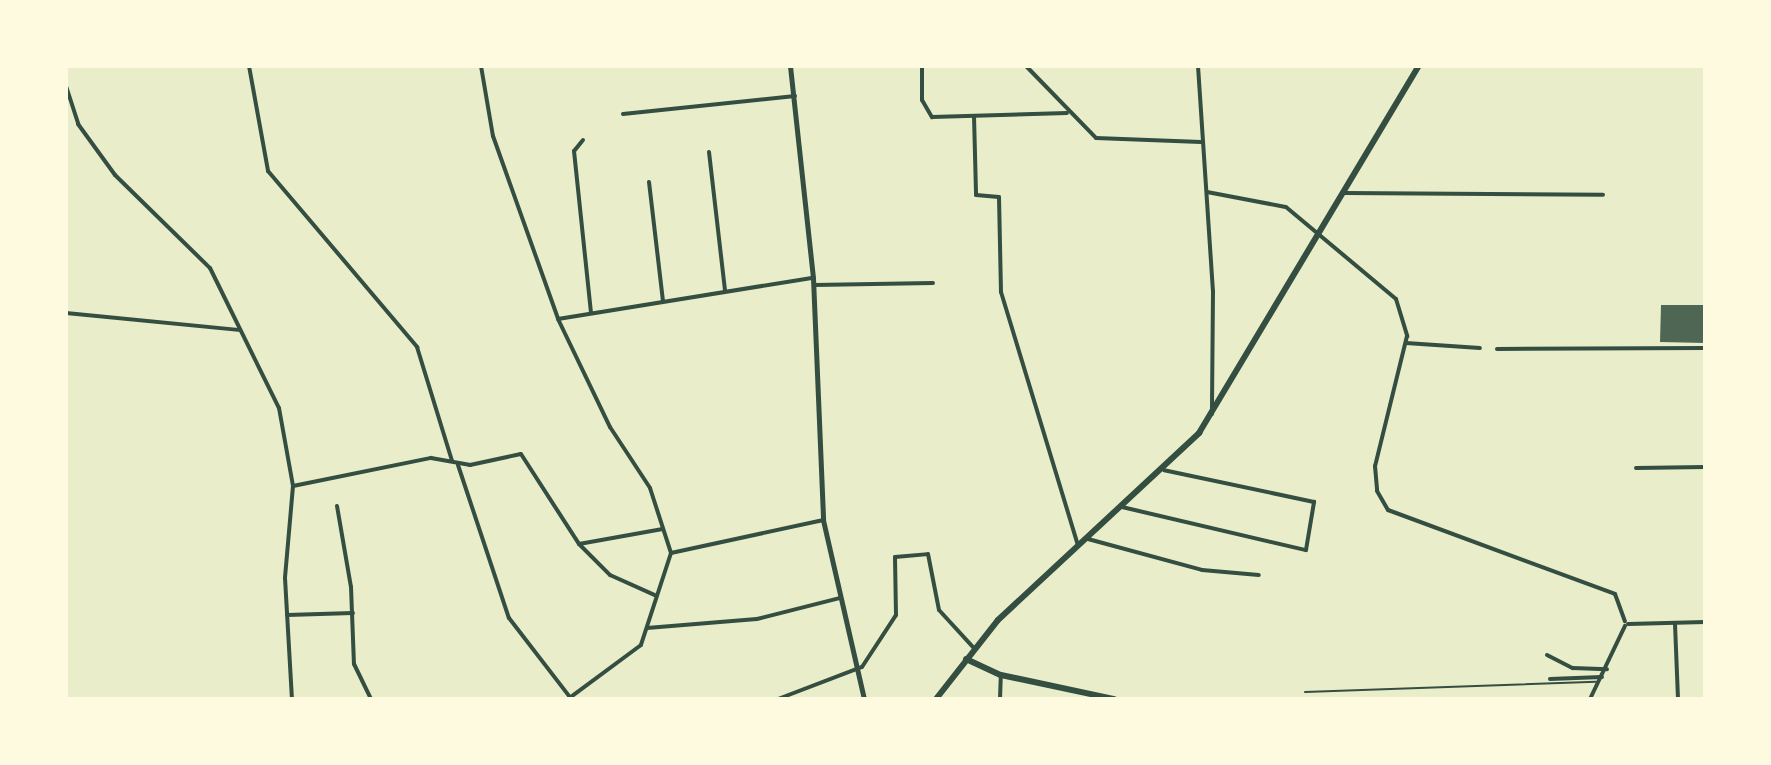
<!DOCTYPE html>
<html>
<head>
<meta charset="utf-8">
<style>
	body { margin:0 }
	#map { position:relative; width:1771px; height:765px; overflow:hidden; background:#e9edc9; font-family:Inter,sans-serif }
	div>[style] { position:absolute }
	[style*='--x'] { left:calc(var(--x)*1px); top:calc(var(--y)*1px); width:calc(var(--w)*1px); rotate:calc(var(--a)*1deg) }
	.building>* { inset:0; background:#4f6655 }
	.service>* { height:2px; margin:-1px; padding:0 1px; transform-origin:1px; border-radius:1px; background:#344e41 }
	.minor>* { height:4px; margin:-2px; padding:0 2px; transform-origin:2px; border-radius:2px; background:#344e41 }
	.tertiary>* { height:5px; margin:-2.5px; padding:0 2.5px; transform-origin:2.5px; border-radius:2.5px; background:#344e41 }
	.secondary>* { height:6px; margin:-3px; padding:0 3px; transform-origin:3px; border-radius:3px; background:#344e41 }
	span { translate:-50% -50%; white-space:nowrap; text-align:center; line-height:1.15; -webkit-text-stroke:6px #fefae0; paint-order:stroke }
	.frame { position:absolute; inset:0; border:68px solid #fefae0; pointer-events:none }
</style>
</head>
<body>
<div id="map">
	<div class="building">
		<div style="clip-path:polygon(1661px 305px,1705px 305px,1705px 343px,1660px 342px)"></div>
	</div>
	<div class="service">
		<div style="--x:1305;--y:692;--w:291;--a:-2"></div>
	</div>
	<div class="minor">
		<div style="--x:249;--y:66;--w:107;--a:79.7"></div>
		<div style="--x:268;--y:171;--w:231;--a:49.7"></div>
		<div style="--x:417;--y:347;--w:119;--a:72.9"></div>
		<div style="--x:481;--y:66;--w:71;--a:80.3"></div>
		<div style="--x:493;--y:136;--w:194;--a:70.4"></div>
		<div style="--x:558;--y:319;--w:120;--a:64.3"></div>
		<div style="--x:610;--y:427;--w:73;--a:56.7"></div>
		<div style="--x:650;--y:488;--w:68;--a:72.1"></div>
		<div style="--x:671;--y:553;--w:97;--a:108.1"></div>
		<div style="--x:641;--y:645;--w:91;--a:143.5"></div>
		<div style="--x:922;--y:66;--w:34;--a:90"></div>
		<div style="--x:922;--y:100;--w:20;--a:60"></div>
		<div style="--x:932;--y:117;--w:135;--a:-1.7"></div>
		<div style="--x:1026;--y:66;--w:100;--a:45.8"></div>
		<div style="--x:1096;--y:138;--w:105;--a:2.2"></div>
		<div style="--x:1198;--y:66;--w:225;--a:86.2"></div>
		<div style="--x:1213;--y:291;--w:123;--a:90.5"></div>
		<div style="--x:66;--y:86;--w:40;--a:72"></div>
		<div style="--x:78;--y:124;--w:63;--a:54"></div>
		<div style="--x:115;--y:175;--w:133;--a:44.4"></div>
		<div style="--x:210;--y:268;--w:156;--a:63.8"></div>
		<div style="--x:279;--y:408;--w:79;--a:79.8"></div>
		<div style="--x:293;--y:486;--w:92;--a:95"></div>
		<div style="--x:285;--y:578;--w:121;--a:86.7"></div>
		<div style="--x:623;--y:114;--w:173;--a:-6"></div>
		<div style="--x:974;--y:116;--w:79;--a:88.5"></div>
		<div style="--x:976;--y:195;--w:23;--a:5"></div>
		<div style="--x:999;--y:197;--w:95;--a:88.8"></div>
		<div style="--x:1001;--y:292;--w:265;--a:73.1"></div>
		<div style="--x:583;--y:140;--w:14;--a:129"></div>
		<div style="--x:574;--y:151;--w:163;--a:84"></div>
		<div style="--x:709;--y:152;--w:140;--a:83.4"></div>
		<div style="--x:649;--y:182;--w:120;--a:83.3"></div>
		<div style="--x:1207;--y:192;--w:80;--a:10.8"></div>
		<div style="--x:1286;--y:207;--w:143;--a:39.9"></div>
		<div style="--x:1396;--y:299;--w:39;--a:73"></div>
		<div style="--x:1407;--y:336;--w:134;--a:103.8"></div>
		<div style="--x:1375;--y:466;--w:25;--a:85"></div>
		<div style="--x:1377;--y:491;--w:22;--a:60"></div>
		<div style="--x:1388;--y:510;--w:242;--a:20.3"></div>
		<div style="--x:1615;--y:594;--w:29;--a:70"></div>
		<div style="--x:1344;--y:193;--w:259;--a:0.4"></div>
		<div style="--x:814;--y:285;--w:119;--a:-1"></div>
		<div style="--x:66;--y:313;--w:173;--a:5.6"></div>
		<div style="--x:558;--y:319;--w:257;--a:-9.2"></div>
		<div style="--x:1406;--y:343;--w:74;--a:3.9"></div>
		<div style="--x:1497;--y:349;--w:208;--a:-0.3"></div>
		<div style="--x:66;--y:455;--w:15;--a:90"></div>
		<div style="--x:458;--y:465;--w:161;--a:71.6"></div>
		<div style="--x:509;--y:618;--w:98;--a:52.4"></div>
		<div style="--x:1636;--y:468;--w:69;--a:-0.8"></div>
		<div style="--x:293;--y:486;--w:141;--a:-11.5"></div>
		<div style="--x:431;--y:458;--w:40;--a:10"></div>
		<div style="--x:470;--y:465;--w:52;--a:-12.2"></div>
		<div style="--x:521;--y:454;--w:107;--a:57.2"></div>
		<div style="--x:579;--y:544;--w:44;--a:45"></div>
		<div style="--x:610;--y:575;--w:51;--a:24.1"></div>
		<div style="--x:337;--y:506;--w:82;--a:80.2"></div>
		<div style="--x:351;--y:587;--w:77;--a:87.8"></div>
		<div style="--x:354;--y:664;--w:39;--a:64"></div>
		<div style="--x:1122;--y:507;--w:189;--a:13.2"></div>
		<div style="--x:1306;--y:550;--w:49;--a:-80.5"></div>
		<div style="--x:1314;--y:502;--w:153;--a:-168"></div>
		<div style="--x:1088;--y:539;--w:118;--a:15.2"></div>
		<div style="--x:1202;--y:570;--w:57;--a:5"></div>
		<div style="--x:579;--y:544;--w:85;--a:-10.1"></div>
		<div style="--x:671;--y:553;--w:156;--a:-12.2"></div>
		<div style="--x:287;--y:615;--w:66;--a:-1.7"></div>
		<div style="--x:1628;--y:624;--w:77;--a:-1.5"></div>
		<div style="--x:1675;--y:624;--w:75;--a:87.7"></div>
		<div style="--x:647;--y:628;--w:110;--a:-4.7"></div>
		<div style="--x:757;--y:619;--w:86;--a:-14.2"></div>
		<div style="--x:1547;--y:655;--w:29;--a:27"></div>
		<div style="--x:1573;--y:668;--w:34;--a:2"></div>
		<div style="--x:1550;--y:679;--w:52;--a:-2.2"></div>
		<div style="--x:778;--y:699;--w:90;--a:-20.9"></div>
		<div style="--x:862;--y:667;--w:62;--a:-56.8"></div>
		<div style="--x:896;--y:615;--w:58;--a:-91"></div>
		<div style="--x:895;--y:557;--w:33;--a:-5"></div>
		<div style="--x:928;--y:554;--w:57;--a:78.9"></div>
		<div style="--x:939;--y:610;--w:52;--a:47.4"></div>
		<div style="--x:1000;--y:699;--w:24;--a:-88"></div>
		<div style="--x:1590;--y:699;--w:81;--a:-64.4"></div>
	</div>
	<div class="tertiary">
		<div style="--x:790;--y:66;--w:213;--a:83.8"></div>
		<div style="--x:813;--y:278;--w:242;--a:87.6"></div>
		<div style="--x:823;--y:520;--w:184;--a:77.1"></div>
	</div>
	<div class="secondary">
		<div style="--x:966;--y:659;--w:38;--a:25"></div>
		<div style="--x:1001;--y:675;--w:116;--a:12"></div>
		<div style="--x:936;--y:699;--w:100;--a:-51.9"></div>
		<div style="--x:998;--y:620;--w:275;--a:-42.9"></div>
		<div style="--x:1199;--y:433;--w:428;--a:-59.1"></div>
	</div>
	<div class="frame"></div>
</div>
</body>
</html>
